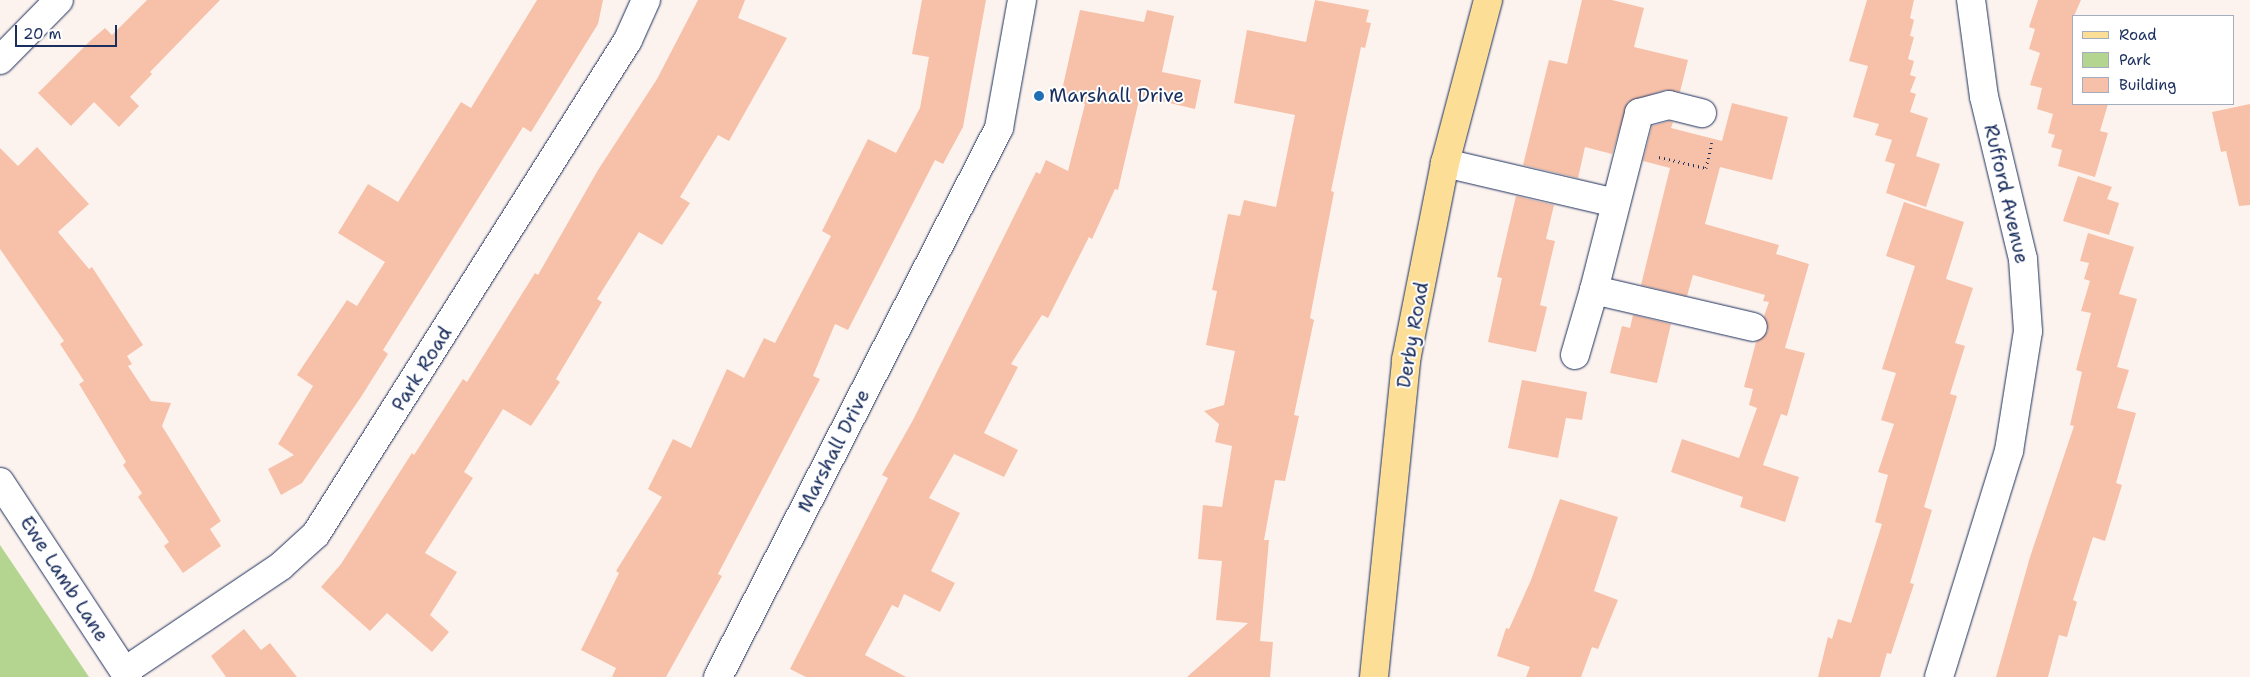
<!DOCTYPE html>
<html>
<head>
<meta charset="utf-8">
<style>
	body { margin:0 }
	#map { position:relative; width:2250px; height:677px; overflow:hidden; background:#fdf3ee; font-family:"Shantell Sans",sans-serif }
	div>[style] { position:absolute }
	[style*='--x'] { left:calc(var(--x)*1px); top:calc(var(--y)*1px); width:calc(var(--w)*1px); rotate:calc(var(--a)*1deg) }
	.green>* { inset:0; background:#b3d58f }
	.building>* { inset:0; background:#f7c1a9 }
	.path>* { height:3px; margin-top:-1.5px; transform-origin:0; background:repeating-linear-gradient(90deg,#1b2f5e 0 1px,transparent 0 5px) }
	.roads { filter:drop-shadow(0 0 1px #1b2f5e) drop-shadow(0 0 1px #1b2f5e) }
	.minor>* { height:28px; margin:-14px; padding:0 14px; transform-origin:14px; border-radius:14px; background:#fff }
	.major>* { height:28px; margin:-14px; padding:0 14px; transform-origin:14px; border-radius:14px; background:#fdde96 }
	.dots>* { width:14px; height:14px; translate:-50% -50%; box-sizing:border-box; border:2px solid #fff; border-radius:50% }
	span { translate:-50% -50%; white-space:nowrap; text-align:center; line-height:1.15; -webkit-text-stroke:4px #fff; paint-order:stroke }
	.poi-label { font-size:19px; color:#1b2f5e }
	.left { translate:0 -50%; text-align:left }
	.street-label { font-size:19px; color:#1b2f5e }
	.legend { position:absolute; left:2072px; top:15px; width:162px; height:90px; box-sizing:border-box; background:#fff; border:1px solid #a4acbf; margin:0; padding:6px 9px; list-style:none; font-size:15px; color:#1b2f5e }
	.legend li { display:flex; align-items:center; gap:10px; height:25px }
	.legend b { width:25px; border:1px solid #a4acbf }
	.scale { position:absolute; left:15px; top:25px; width:102px; height:22px; box-sizing:border-box; border:2px solid #1b2f5e; border-top:0; padding-left:6px; font-size:15px; line-height:18px; white-space:nowrap; color:#1b2f5e; -webkit-text-stroke:4px #fff; paint-order:stroke }
</style>
</head>
<body>
<div id="map">
	<div class="green">
		<div style="clip-path:polygon(0 545px,89px 677px,0 677px)"></div>
	</div>
	<div class="building">
		<div style="clip-path:polygon(147px 0,220px 0,150px 72px,152px 74px,130px 97px,139px 106px,119px 127px,94px 102px,71px 126px,38px 93px,91px 40px,105px 28px,112px 35px)"></div>
		<div style="clip-path:polygon(537px 0,603px 0,598px 24px,531px 132px,523px 127px,383px 350px,388px 354px,361px 397px,302px 483px,281px 495px,268px 469px,294px 455px,278px 444px,313px 386px,297px 375px,347px 300px,357px 306px,385px 262px,338px 233px,368px 184px,398px 202px,461px 102px,471px 108px)"></div>
		<div style="clip-path:polygon(698px 0,745px 0,738px 18px,787px 38px,729px 141px,718px 135px,680px 197px,690px 203px,662px 245px,639px 232px,597px 299px,602px 302px,556px 379px,560px 382px,531px 426px,503px 409px,464px 472px,473px 478px,425px 553px,457px 572px,430px 615px,449px 632px,432px 652px,387px 613px,370px 631px,321px 587px,341px 564px,412px 453px,414px 455px,463px 379px,467px 382px,535px 273px,538px 275px,598px 170px,657px 79px)"></div>
		<div style="clip-path:polygon(922px 0,986px 0,963px 127px,943px 164px,935px 160px,848px 330px,835px 324px,813px 376px,820px 379px,718px 574px,722px 576px,666px 677px,612px 677px,616px 668px,581px 650px,619px 573px,616px 571px,662px 497px,648px 489px,673px 439px,691px 448px,727px 369px,744px 378px,764px 338px,775px 343px,831px 236px,822px 231px,868px 139px,896px 153px,920px 108px,929px 57px,912px 54px)"></div>
		<div style="clip-path:polygon(1315px 0,1369px 10px,1366px 22px,1371px 23px,1365px 48px,1361px 47px,1331px 191px,1334px 192px,1310px 318px,1314px 320px,1294px 415px,1299px 416px,1285px 481px,1275px 480px,1264px 540px,1269px 540px,1260px 641px,1273px 642px,1270px 677px,1187px 677px,1248px 623px,1216px 620px,1222px 561px,1198px 559px,1203px 505px,1222px 507px,1232px 446px,1215px 442px,1219px 424px,1204px 411px,1224px 405px,1235px 351px,1206px 345px,1217px 291px,1212px 290px,1228px 214px,1240px 216px,1244px 200px,1276px 207px,1295px 115px,1234px 103px,1247px 30px,1306px 42px)"></div>
		<div style="clip-path:polygon(1582px 0,1612px 0,1644px 8px,1634px 47px,1688px 60px,1680px 92px,1665px 90px,1628px 102px,1612px 154px,1585px 147px,1578px 178px,1523px 165px,1549px 60px,1567px 64px)"></div>
		<div style="clip-path:polygon(1867px 0,1914px 0,1910px 18px,1914px 20px,1910px 36px,1914px 37px,1908px 59px,1914px 61px,1910px 75px,1916px 77px,1910px 92px,1916px 94px,1910px 112px,1928px 118px,1916px 156px,1940px 164px,1926px 207px,1886px 193px,1895px 164px,1885px 161px,1892px 140px,1875px 135px,1879px 124px,1853px 117px,1868px 66px,1849px 61px)"></div>
		<div style="clip-path:polygon(2038px 0,2081px 0,2074px 16px,2074px 104px,2108px 104px,2100px 131px,2108px 133px,2095px 177px,2058px 166px,2062px 150px,2051px 147px,2055px 135px,2048px 133px,2053px 114px,2037px 109px,2042px 88px,2030px 85px,2040px 53px,2029px 49px,2035px 29px,2029px 27px)"></div>
		<div style="clip-path:polygon(1080px 10px,1144px 22px,1147px 10px,1174px 16px,1162px 72px,1201px 80px,1195px 109px,1140px 96px,1118px 190px,1115px 189px,1092px 239px,1089px 237px,1048px 318px,1042px 315px,1011px 364px,1018px 367px,984px 433px,1018px 450px,1004px 477px,954px 454px,929px 498px,960px 513px,931px 571px,955px 583px,940px 612px,904px 594px,898px 608px,892px 605px,865px 655px,906px 677px,806px 677px,790px 669px,888px 478px,882px 475px,913px 420px,1036px 172px,1040px 174px,1046px 160px,1068px 171px,1085px 104px,1060px 99px)"></div>
		<div style="clip-path:polygon(1732px 103px,1788px 117px,1772px 180px,1720px 167px,1705px 224px,1779px 245px,1776px 254px,1809px 264px,1785px 348px,1805px 353px,1787px 416px,1781px 414px,1763px 465px,1799px 477px,1785px 522px,1740px 507px,1743px 497px,1671px 472px,1682px 439px,1739px 458px,1757px 408px,1749px 405px,1753px 389px,1744px 387px,1756px 342px,1768px 331px,1764px 316px,1769px 302px,1763px 301px,1765px 295px,1693px 275px,1687px 296px,1641px 285px,1670px 168px,1643px 161px,1652px 126px,1669px 121px,1673px 122px,1671px 128px,1722px 141px)"></div>
		<div style="clip-path:polygon(2250px 104px,2250px 205px,2239px 206px,2226px 151px,2221px 152px,2212px 112px)"></div>
		<div style="clip-path:polygon(37px 147px,89px 204px,58px 232px,89px 269px,92px 267px,143px 345px,127px 356px,132px 364px,128px 366px,151px 401px,171px 403px,162px 426px,221px 521px,210px 529px,221px 546px,183px 573px,164px 546px,169px 542px,138px 497px,142px 493px,123px 465px,126px 462px,79px 384px,84px 381px,60px 344px,64px 341px,0 249px,0 148px,18px 166px)"></div>
		<div style="clip-path:polygon(2078px 176px,2112px 187px,2107px 199px,2119px 203px,2109px 235px,2063px 221px)"></div>
		<div style="clip-path:polygon(1516px 196px,1554px 205px,1546px 239px,1555px 241px,1540px 305px,1547px 307px,1536px 352px,1488px 342px,1502px 278px,1497px 277px)"></div>
		<div style="clip-path:polygon(1904px 202px,1964px 222px,1946px 279px,1973px 288px,1955px 343px,1965px 346px,1950px 394px,1957px 396px,1924px 507px,1932px 510px,1910px 583px,1914px 584px,1891px 654px,1887px 653px,1880px 677px,1818px 677px,1828px 637px,1832px 639px,1838px 619px,1851px 623px,1882px 524px,1875px 522px,1888px 475px,1878px 472px,1894px 424px,1881px 420px,1896px 373px,1882px 369px,1915px 266px,1886px 256px)"></div>
		<div style="clip-path:polygon(2088px 233px,2134px 247px,2119px 294px,2137px 299px,2117px 367px,2129px 370px,2117px 408px,2136px 413px,2116px 483px,2122px 485px,2105px 541px,2093px 537px,2073px 600px,2077px 602px,2067px 637px,2059px 635px,2048px 677px,1996px 677px,2030px 557px,2074px 426px,2070px 425px,2082px 372px,2076px 370px,2091px 313px,2081px 311px,2090px 281px,2084px 279px,2089px 263px,2080px 261px)"></div>
		<div style="clip-path:polygon(1633px 315px,1671px 324px,1657px 383px,1610px 373px,1622px 326px,1630px 328px)"></div>
		<div style="clip-path:polygon(1522px 380px,1587px 392px,1582px 420px,1566px 418px,1558px 458px,1508px 448px)"></div>
		<div style="clip-path:polygon(1560px 499px,1618px 517px,1594px 591px,1618px 600px,1598px 649px,1592px 647px,1581px 677px,1526px 677px,1530px 667px,1497px 656px,1506px 628px,1509px 629px,1531px 580px)"></div>
		<div style="clip-path:polygon(244px 629px,261px 650px,270px 643px,297px 677px,226px 677px,211px 656px)"></div>
	</div>
	<div class="path">
		<div style="--x:1659;--y:157;--w:48;--a:13.2"></div>
		<div style="--x:1706;--y:168;--w:26;--a:-77"></div>
	</div>
	<div class="roads">
		<div class="minor">
			<div style="--x:0;--y:60;--w:84;--a:-45.5"></div>
			<div style="--x:1445;--y:163;--w:175;--a:13.2"></div>
			<div style="--x:1594;--y:290;--w:183;--a:-75.7"></div>
			<div style="--x:1639;--y:113;--w:31;--a:-15"></div>
			<div style="--x:1669;--y:105;--w:34;--a:14"></div>
			<div style="--x:1575;--y:355;--w:68;--a:-73.7"></div>
			<div style="--x:1594;--y:290;--w:163;--a:13.1"></div>
			<div style="--x:0;--y:482;--w:233;--a:56.7"></div>
			<div style="--x:125;--y:671;--w:188;--a:-33.9"></div>
			<div style="--x:281;--y:566;--w:47;--a:-42.4"></div>
			<div style="--x:316;--y:534;--w:584;--a:-57.72"></div>
			<div style="--x:628;--y:40;--w:44;--a:-65.8"></div>
			<div style="--x:718;--y:677;--w:617;--a:-62.89"></div>
			<div style="--x:999;--y:128;--w:130;--a:-79.8"></div>
			<div style="--x:1939;--y:677;--w:237;--a:-72.8"></div>
			<div style="--x:2009;--y:451;--w:121;--a:-81"></div>
			<div style="--x:2028;--y:331;--w:72;--a:-94"></div>
			<div style="--x:2023;--y:259;--w:167;--a:-103.5"></div>
			<div style="--x:1984;--y:97;--w:98;--a:-97.6"></div>
		</div>
		<div class="major">
			<div style="--x:1374;--y:677;--w:319;--a:-84.2"></div>
			<div style="--x:1406;--y:360;--w:201;--a:-78.8"></div>
			<div style="--x:1445;--y:163;--w:169;--a:-75.2"></div>
		</div>
	</div>
	<div class="dots">
		<div style="left:1039px;top:96px;background:#1f6fb2"></div>
	</div>
	<div class="poi-label">
		<span class="left" style="left:1049px;top:96px">Marshall Drive</span>
	</div>
	<div class="street-label">
		<span style="left:2006px;top:194px;rotate:77deg">Rufford Avenue</span>
		<span style="left:1413px;top:335px;rotate:-80deg">Derby Road</span>
		<span style="left:422px;top:369px;rotate:-58deg">Park Road</span>
		<span style="left:834px;top:451px;rotate:-63deg">Marshall Drive</span>
		<span style="left:64px;top:579px;rotate:57deg">Ewe Lamb Lane</span>
	</div>
	<ul class="legend">
	<li><b style="height:6px;background:#fdde96"></b>Road</li>
	<li><b style="height:14px;background:#b3d58f"></b>Park</li>
	<li><b style="height:14px;background:#f7c1a9"></b>Building</li>
	</ul>
	<div class="scale">20 m</div>
</div>
</body>
</html>
